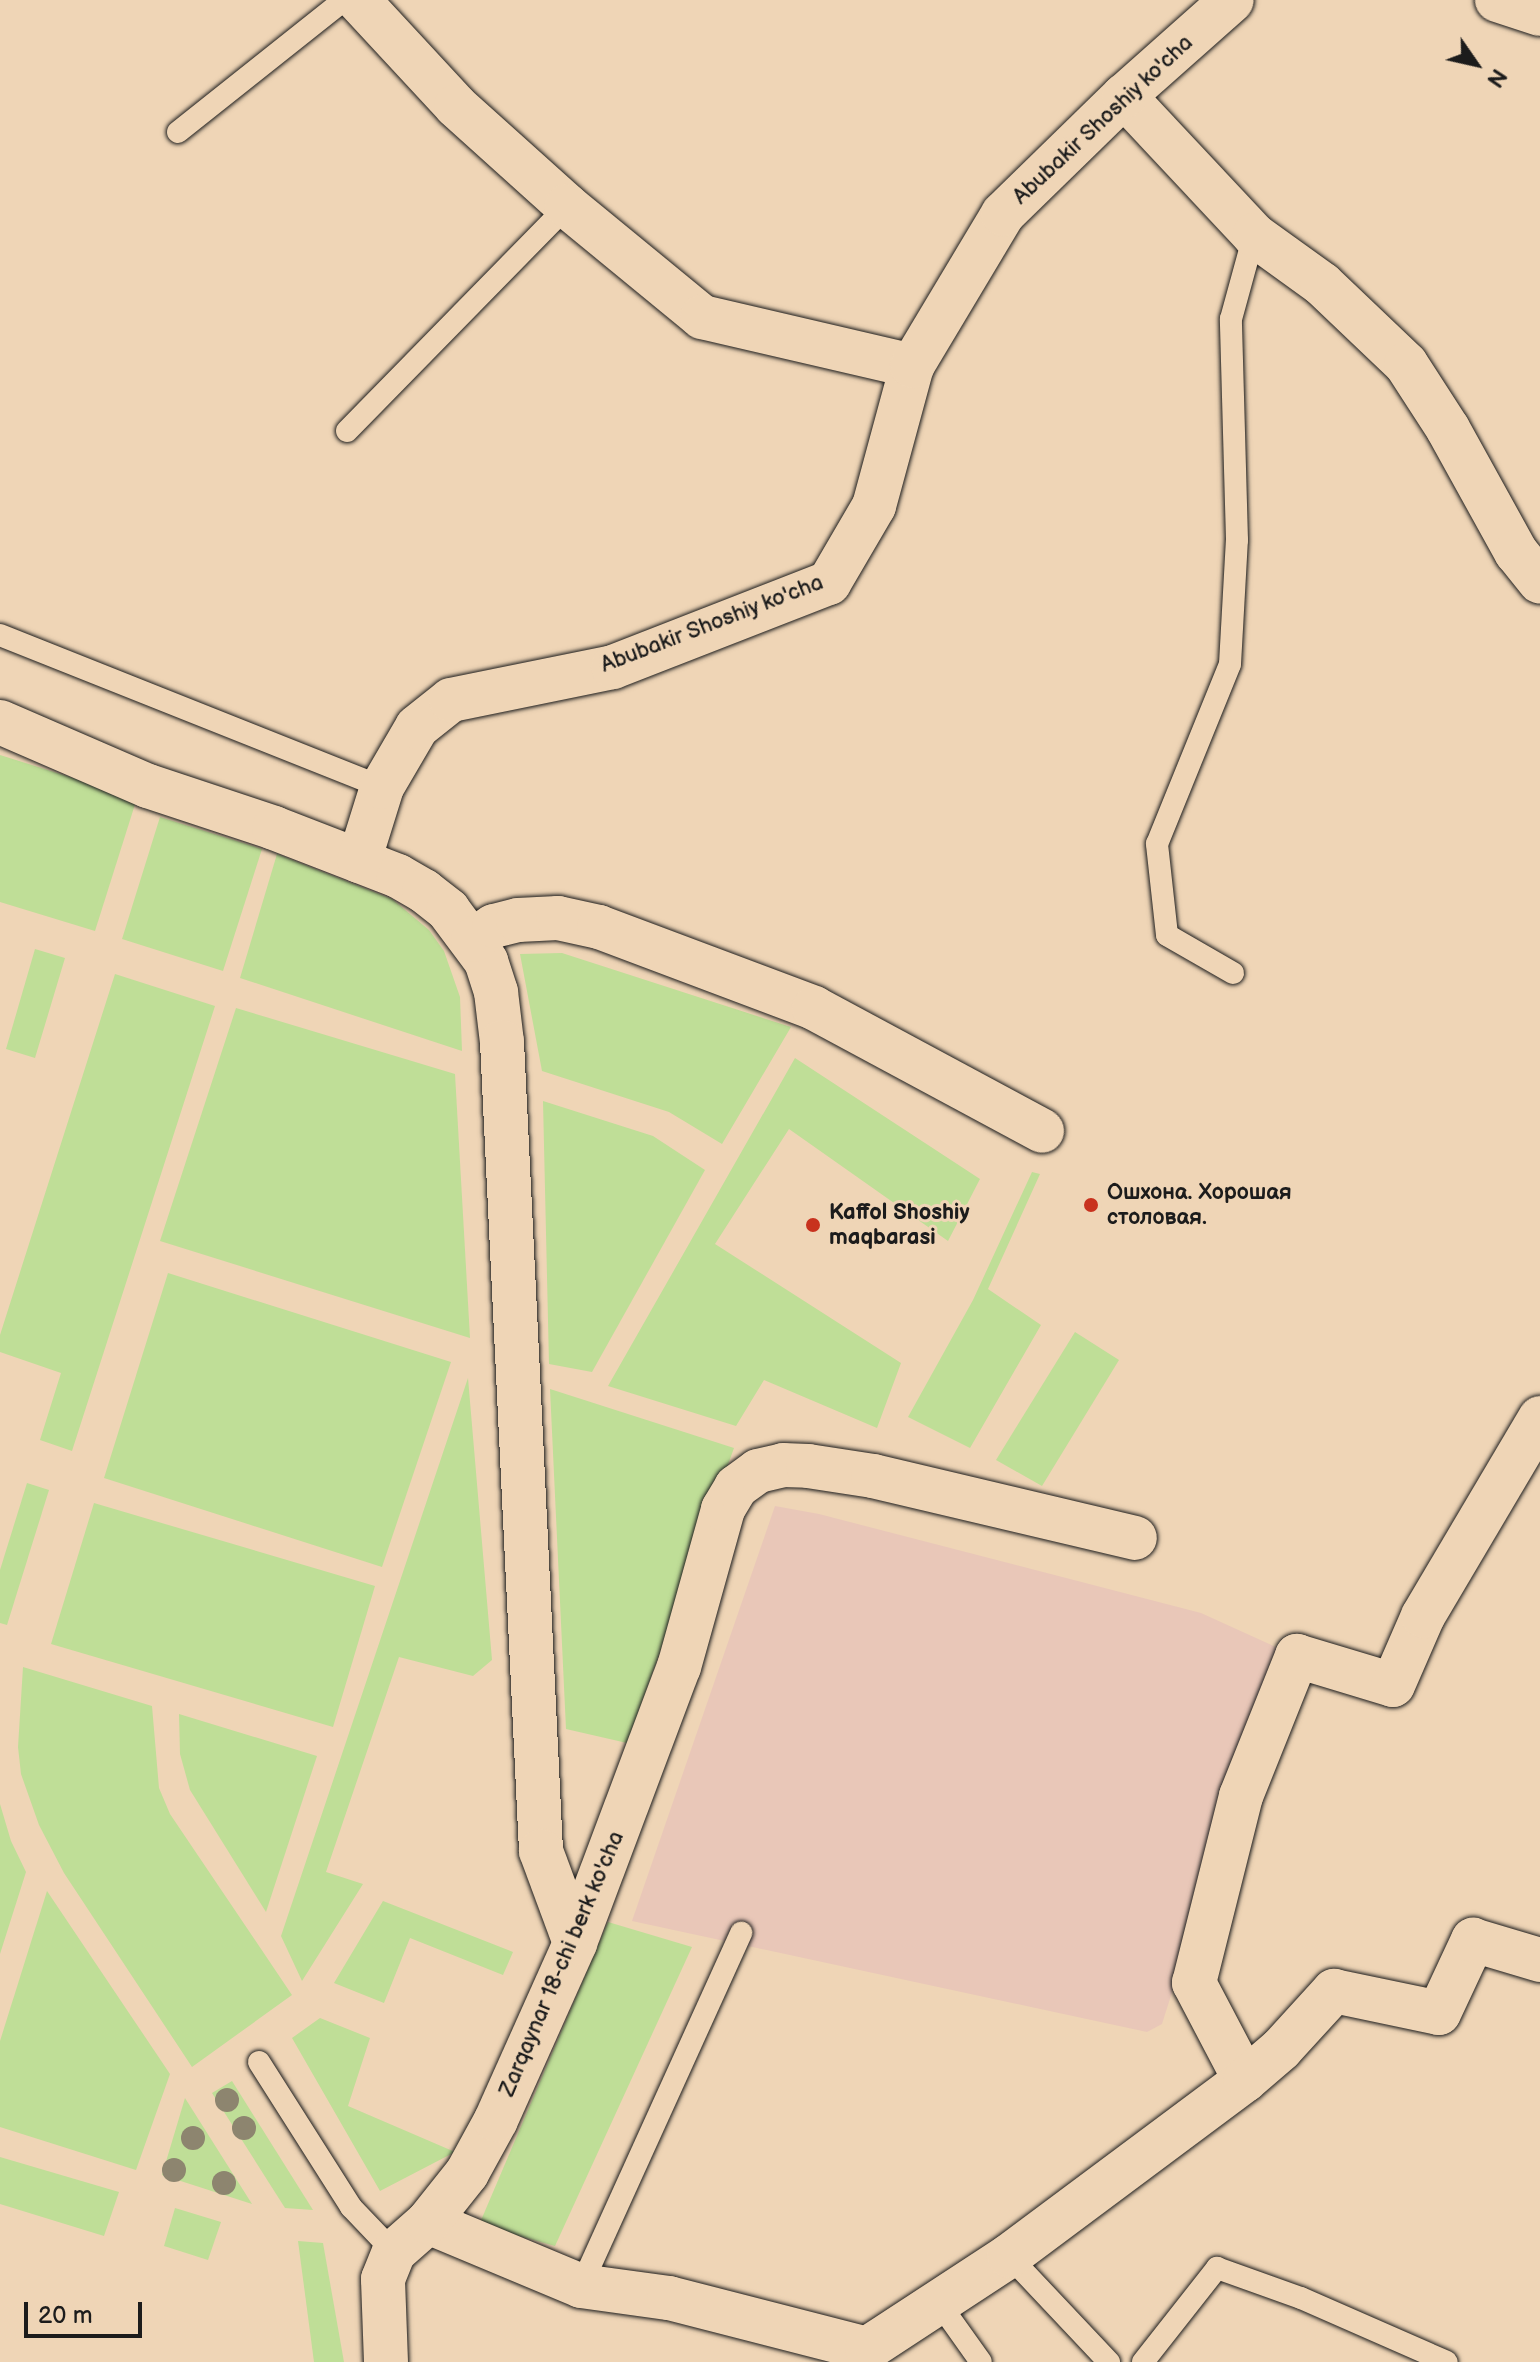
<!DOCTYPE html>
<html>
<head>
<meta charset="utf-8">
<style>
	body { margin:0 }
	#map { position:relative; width:1540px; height:2362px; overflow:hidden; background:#efd5b6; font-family:"Balsamiq Sans",sans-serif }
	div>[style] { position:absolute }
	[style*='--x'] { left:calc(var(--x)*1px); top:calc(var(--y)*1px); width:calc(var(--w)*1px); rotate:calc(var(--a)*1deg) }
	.built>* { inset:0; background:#e9c7b8 }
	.green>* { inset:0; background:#bfde97 }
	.roads { filter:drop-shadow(0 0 2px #1c1c1c) drop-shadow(0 0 2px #1c1c1c) }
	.lane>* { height:22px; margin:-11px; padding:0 11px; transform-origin:11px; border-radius:11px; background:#efd5b6 }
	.street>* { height:44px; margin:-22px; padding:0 22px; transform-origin:22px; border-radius:22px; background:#efd5b6 }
	.trees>* { width:24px; height:24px; margin:-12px; border-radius:50%; background:#8d856f }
	.dots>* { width:22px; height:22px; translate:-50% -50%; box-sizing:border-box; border:4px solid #efd5b6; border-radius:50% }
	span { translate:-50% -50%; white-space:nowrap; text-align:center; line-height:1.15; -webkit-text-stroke:6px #efd5b6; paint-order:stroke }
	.street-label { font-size:22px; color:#1c1c1c }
	.poi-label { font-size:22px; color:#1c1c1c; font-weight:700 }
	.left { translate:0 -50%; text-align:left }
	.north { position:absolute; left:1436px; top:24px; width:80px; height:80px; -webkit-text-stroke:6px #efd5b6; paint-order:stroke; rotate:124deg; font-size:22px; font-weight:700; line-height:32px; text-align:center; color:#1c1c1c }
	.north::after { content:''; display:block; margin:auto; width:28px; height:36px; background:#1c1c1c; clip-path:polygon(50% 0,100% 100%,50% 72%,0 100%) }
	.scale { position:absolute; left:24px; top:2302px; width:118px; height:36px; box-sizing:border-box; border:4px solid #1c1c1c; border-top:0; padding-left:10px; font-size:24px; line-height:28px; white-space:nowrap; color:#1c1c1c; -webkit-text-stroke:6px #efd5b6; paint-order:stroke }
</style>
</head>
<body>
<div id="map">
	<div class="built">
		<div style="clip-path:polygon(775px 1506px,819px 1514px,1201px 1613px,1280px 1649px,1162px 2024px,1147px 2032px,632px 1921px)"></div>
	</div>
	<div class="green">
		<div style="clip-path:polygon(0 755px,137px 798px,95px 931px,0 902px)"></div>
		<div style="clip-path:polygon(160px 817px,262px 849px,223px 971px,122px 939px)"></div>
		<div style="clip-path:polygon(277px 854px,392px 899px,429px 930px,444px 951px,460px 997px,462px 1051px,240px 978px)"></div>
		<div style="clip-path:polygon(35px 949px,65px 958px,35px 1058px,6px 1049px)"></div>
		<div style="clip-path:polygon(562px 953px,791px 1027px,722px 1144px,669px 1112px,542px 1071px,520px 954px)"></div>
		<div style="clip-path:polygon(115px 974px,215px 1006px,72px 1451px,40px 1440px,61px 1373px,0 1352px,0 1335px)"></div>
		<div style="clip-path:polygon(236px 1008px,455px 1074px,470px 1338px,160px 1241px)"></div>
		<div style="clip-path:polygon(795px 1058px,980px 1179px,948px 1241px,789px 1129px,715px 1244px,901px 1363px,877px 1428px,764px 1380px,736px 1426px,608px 1386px)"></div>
		<div style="clip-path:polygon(543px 1101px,653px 1136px,705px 1170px,592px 1372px,549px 1364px)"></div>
		<div style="clip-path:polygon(1032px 1172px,1040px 1174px,988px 1289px,1041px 1325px,970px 1448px,908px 1417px,973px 1300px)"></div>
		<div style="clip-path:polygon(168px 1273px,451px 1362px,382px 1567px,104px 1478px)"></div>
		<div style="clip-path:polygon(1075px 1332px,1119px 1360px,1042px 1486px,996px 1460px)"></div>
		<div style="clip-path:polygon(468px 1378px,492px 1660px,473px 1676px,399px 1657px,326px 1872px,363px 1884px,302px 1981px,281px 1936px)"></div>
		<div style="clip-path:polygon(550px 1389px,734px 1448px,627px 1743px,566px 1729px)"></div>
		<div style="clip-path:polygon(27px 1483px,49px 1490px,7px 1625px,0 1623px,0 1570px)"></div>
		<div style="clip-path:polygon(94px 1503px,375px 1586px,333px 1727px,51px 1644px)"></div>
		<div style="clip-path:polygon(23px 1667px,152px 1706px,159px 1788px,170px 1814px,292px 1995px,192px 2067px,64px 1873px,39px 1825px,21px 1774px,18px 1747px)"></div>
		<div style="clip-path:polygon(179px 1714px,317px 1756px,266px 1912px,190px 1790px,180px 1754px)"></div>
		<div style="clip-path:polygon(0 1804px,11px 1841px,26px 1872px,0 1954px)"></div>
		<div style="clip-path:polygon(47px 1891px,170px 2074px,136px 2170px,0 2127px,0 2041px)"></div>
		<div style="clip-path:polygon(383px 1901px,513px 1952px,503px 1975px,410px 1938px,384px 2003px,334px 1983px)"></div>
		<div style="clip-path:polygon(608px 1922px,692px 1947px,555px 2246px,479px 2225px)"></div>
		<div style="clip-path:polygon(320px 2018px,370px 2038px,348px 2106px,455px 2152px,380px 2191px,292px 2038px)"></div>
		<div style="clip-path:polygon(232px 2081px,313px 2210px,285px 2208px,212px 2093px)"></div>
		<div style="clip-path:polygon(185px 2098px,252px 2204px,162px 2175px)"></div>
		<div style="clip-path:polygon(0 2157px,119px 2192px,104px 2236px,0 2204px)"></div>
		<div style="clip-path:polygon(175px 2208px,221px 2222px,208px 2260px,164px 2246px)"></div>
		<div style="clip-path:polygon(298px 2241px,323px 2243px,344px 2362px,314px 2362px)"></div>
	</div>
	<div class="roads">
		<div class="lane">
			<div style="--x:178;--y:132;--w:212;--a:-38.5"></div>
			<div style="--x:347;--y:431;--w:315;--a:-45.6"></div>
			<div style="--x:0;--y:635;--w:411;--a:21.7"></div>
			<div style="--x:1233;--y:973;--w:76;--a:-150.1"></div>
			<div style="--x:1167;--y:935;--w:92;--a:-96.3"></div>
			<div style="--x:1157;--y:844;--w:194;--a:-67.9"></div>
			<div style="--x:1230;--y:664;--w:124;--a:-86.8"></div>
			<div style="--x:1237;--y:540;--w:221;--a:-91.6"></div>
			<div style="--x:1231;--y:319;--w:87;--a:-74.7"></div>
			<div style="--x:259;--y:2062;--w:172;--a:57.6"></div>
			<div style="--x:351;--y:2207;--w:62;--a:46.3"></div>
			<div style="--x:1009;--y:2256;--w:146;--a:46.7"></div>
			<div style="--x:581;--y:2286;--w:388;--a:-65.6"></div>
			<div style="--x:939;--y:2303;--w:72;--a:54.6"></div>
			<div style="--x:1143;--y:2362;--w:120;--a:-51.8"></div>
			<div style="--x:1217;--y:2268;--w:89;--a:19.7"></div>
			<div style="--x:1301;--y:2298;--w:159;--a:23.7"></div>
		</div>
		<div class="street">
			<div style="--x:358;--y:0;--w:144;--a:47.2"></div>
			<div style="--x:456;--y:106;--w:149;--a:42"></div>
			<div style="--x:567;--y:206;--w:175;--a:39.4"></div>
			<div style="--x:702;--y:317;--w:216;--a:13.1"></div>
			<div style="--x:1497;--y:0;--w:45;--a:18"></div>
			<div style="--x:1124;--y:96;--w:190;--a:46.9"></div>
			<div style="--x:1254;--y:235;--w:84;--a:35.8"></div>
			<div style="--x:1322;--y:284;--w:116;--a:43.6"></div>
			<div style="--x:1406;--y:364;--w:77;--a:57.1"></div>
			<div style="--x:1448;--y:429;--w:141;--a:61.1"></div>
			<div style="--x:1516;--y:552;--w:38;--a:51"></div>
			<div style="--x:0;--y:722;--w:161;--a:23.4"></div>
			<div style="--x:148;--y:786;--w:133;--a:18.4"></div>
			<div style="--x:274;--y:828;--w:133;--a:21.2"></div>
			<div style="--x:398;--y:876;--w:30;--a:30"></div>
			<div style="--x:424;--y:891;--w:31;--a:38"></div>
			<div style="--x:448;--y:910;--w:64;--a:53.3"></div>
			<div style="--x:486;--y:961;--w:33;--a:72"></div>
			<div style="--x:496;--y:992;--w:50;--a:83.2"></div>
			<div style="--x:502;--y:1042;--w:810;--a:87.24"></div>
			<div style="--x:541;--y:1851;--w:98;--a:69.7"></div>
			<div style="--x:359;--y:861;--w:77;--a:-72.7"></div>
			<div style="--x:382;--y:787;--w:69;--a:-59.7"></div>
			<div style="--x:417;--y:727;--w:43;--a:-38.5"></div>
			<div style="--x:451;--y:700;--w:165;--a:-11.5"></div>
			<div style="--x:613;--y:667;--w:232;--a:-21.3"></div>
			<div style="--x:829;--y:583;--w:89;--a:-59.7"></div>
			<div style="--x:874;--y:506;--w:145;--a:-74.8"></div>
			<div style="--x:912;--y:366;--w:177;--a:-59.1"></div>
			<div style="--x:1003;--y:214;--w:169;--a:-44.3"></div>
			<div style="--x:1124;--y:96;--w:144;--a:-41.6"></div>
			<div style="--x:473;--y:940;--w:25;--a:-34"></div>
			<div style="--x:494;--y:926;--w:25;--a:-14"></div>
			<div style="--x:518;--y:920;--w:40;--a:-2.9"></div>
			<div style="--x:558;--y:918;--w:42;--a:12.4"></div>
			<div style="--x:599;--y:927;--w:230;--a:20.6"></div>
			<div style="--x:814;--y:1008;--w:259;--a:28.3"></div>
			<div style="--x:1245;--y:2080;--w:110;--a:-117.7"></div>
			<div style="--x:1194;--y:1983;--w:193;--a:-75.9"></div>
			<div style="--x:1241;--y:1796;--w:151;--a:-68.2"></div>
			<div style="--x:1297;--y:1656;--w:100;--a:16.8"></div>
			<div style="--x:1393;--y:1685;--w:75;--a:-66.5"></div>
			<div style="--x:1423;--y:1616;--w:230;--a:-59.4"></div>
			<div style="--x:428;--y:2222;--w:166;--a:22.7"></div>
			<div style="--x:581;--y:2286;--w:89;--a:7.8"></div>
			<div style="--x:669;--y:2298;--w:204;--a:14.4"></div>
			<div style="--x:867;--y:2349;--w:170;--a:-33.2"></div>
			<div style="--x:1009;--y:2256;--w:294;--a:-36.7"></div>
			<div style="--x:1245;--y:2080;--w:48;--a:-40.7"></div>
			<div style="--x:1281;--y:2049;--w:79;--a:-47.6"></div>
			<div style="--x:1334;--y:1991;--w:107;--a:11.8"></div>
			<div style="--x:1439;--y:2013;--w:81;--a:-65"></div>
			<div style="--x:1473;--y:1940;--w:70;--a:16.6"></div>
			<div style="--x:386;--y:2362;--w:83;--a:-92.1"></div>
			<div style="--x:383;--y:2279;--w:29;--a:-68"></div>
			<div style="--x:394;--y:2252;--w:45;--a:-41.4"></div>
			<div style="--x:428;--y:2222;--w:63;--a:-51.5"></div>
			<div style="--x:467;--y:2173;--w:60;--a:-61.3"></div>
			<div style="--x:496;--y:2120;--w:194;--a:-65.9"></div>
			<div style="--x:575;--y:1943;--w:295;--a:-69.4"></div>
			<div style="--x:679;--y:1667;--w:164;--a:-74.4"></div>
			<div style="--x:723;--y:1509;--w:26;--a:-59"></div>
			<div style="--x:736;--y:1487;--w:27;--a:-36"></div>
			<div style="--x:758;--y:1471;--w:26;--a:-13"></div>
			<div style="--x:783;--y:1465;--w:25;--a:2"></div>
			<div style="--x:808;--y:1466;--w:66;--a:8.7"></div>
			<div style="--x:873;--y:1476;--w:269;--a:13.3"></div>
		</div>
	</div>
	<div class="trees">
		<div style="left:227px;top:2100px"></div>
		<div style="left:244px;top:2128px"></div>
		<div style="left:193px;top:2138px"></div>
		<div style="left:174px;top:2170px"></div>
		<div style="left:224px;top:2183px"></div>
	</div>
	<div class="dots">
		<div style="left:1091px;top:1205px;background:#c8321e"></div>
		<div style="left:813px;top:1225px;background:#c8321e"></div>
	</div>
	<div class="street-label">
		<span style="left:1103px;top:120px;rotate:-43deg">Abubakir Shoshiy ko'cha</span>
		<span style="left:712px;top:624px;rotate:-21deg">Abubakir Shoshiy ko'cha</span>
		<span style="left:562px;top:1964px;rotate:-67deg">Zarqaynar 18-chi berk ko'cha</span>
	</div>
	<div class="poi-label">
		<span class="left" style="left:1107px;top:1205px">Ошхона. Хорошая<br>столовая.</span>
		<span class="left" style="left:829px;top:1225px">Kaffol Shoshiy<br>maqbarasi</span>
	</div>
	<div class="north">N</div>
	<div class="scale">20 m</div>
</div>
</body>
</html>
